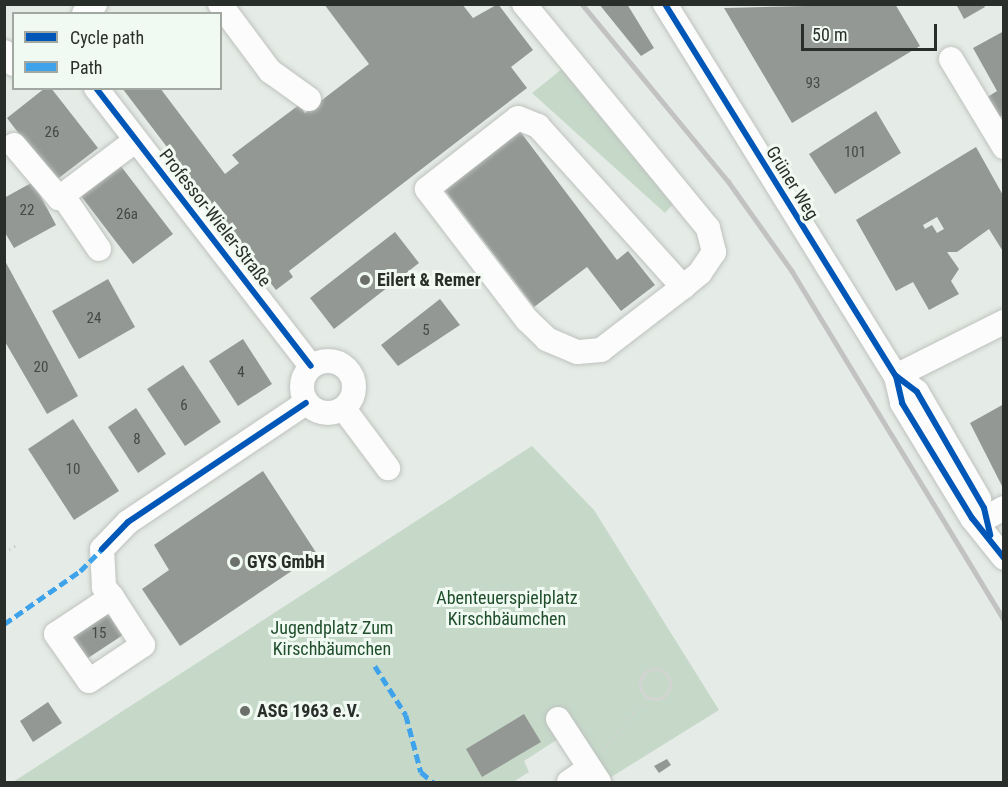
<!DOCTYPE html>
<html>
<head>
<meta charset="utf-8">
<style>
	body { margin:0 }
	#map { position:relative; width:1008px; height:787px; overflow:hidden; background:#e5ebe6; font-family:"Roboto Condensed",sans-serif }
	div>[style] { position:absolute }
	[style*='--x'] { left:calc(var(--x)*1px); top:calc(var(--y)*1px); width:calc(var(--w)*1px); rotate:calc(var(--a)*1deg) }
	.green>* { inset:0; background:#c6d9c9 }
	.building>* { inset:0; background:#949895 }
	.path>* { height:3px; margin-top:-1.5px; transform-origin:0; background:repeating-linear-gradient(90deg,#d2d4d2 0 1.5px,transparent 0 6px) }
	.path>.ring { margin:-1.5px; padding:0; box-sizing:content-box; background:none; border:3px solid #d2d4d2; border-radius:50% }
	.roads { filter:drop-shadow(0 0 2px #bec2be) drop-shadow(0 0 2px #bec2be) }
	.minor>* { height:24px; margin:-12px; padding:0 12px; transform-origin:12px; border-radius:12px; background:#fbfcfb }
	.minor>.ring { margin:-12px; padding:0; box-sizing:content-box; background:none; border:24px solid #fbfcfb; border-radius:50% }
	.rail>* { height:4.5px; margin:-2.25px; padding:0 2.25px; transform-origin:2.25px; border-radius:2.25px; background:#c1c2c1 }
	.quiet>* { height:4.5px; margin-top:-2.25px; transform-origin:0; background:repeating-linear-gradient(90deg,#3ea3eb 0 9px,transparent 0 13.5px) }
	.cycleway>* { height:6px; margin:-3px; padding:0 3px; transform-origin:3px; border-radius:3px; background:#0057b8 }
	.dots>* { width:16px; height:16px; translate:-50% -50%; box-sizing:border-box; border:3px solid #f0faf2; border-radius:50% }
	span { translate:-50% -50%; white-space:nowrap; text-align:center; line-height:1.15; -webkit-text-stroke:6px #f0faf2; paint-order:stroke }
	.number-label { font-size:15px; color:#444846 }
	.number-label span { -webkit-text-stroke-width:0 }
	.street-label { font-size:18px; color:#2a2e2b }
	.poi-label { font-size:18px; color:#2a2e2b; font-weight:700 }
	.left { translate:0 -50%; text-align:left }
	.park-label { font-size:18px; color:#204e2c }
	.frame { position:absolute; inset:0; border:6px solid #2a2e2b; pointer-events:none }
	.legend { position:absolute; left:12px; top:12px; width:210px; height:78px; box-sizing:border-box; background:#f0faf2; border:2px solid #a1a8a2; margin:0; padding:8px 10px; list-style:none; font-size:18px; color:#2a2e2b }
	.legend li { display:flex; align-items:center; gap:12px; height:30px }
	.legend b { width:30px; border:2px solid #a1a8a2 }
	.scale { position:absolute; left:801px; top:24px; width:136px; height:27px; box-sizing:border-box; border:3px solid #2a2e2b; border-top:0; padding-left:8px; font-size:18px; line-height:21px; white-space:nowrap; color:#2a2e2b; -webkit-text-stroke:4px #f0faf2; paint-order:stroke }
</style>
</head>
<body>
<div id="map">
	<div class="green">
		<div style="clip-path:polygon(562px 69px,674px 203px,665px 213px,532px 93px)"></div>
		<div style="clip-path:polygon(532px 446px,594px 510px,719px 710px,608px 779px,575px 728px,524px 761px,529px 772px,513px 782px,13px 782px)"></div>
	</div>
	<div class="building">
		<div style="clip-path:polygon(324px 4px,462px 4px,473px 18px,498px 4px,533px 50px,511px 67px,527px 88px,289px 271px,293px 277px,276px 290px,122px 88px,160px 88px,225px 174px,239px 163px,232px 155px,299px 105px,305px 113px,369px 64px)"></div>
		<div style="clip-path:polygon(599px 4px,627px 4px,654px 48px,641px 56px)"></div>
		<div style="clip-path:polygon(895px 4px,920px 46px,792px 123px,724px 8px)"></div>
		<div style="clip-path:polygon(956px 4px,983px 4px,985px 7px,964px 19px)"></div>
		<div style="clip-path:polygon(1004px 31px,1004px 115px,997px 118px,986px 98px,997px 91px,973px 48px)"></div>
		<div style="clip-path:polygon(45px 88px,51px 88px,98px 148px,55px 181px,7px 118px)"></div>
		<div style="clip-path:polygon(876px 111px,901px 153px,835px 194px,809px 154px)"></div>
		<div style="clip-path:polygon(519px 130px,617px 260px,628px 251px,655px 285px,621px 311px,587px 267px,534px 307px,443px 188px)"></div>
		<div style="clip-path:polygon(evenodd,976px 147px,1004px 197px,1004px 253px,989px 229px,957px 252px,947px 252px,959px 269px,951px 281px,959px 294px,929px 310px,913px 282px,896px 291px,856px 220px,976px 147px,937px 217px,944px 229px,937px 233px,932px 225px,925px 229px,923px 225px,937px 217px)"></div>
		<div style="clip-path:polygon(120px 165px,173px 234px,133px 264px,81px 196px)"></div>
		<div style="clip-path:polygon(33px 182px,56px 225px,14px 248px,4px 231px,4px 198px)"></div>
		<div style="clip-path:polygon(395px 232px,419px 263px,334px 329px,310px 298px)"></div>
		<div style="clip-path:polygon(4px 259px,78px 396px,47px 414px,4px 340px)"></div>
		<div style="clip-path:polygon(108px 279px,135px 327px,79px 359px,52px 311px)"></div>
		<div style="clip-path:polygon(440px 299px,460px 325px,398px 366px,381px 345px)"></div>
		<div style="clip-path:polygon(243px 339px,272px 384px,238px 406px,209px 361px)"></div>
		<div style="clip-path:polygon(183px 365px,221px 422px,185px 446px,147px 389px)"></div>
		<div style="clip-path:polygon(1004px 404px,1004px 490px,970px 423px)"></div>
		<div style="clip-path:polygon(136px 408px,166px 454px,138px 473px,108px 427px)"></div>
		<div style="clip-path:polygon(73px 419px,119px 491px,74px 520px,28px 449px)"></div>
		<div style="clip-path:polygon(263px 471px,317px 554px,180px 646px,142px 589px,169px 570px,154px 545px)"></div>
		<div style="clip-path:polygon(113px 608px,129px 631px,85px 660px,69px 637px)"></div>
		<div style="clip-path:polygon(48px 702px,62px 723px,33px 742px,20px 721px)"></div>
		<div style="clip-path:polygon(524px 714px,541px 742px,482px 777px,466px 749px)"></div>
		<div style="clip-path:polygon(667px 759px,671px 765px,659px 773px,654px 766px)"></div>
	</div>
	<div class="path">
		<div style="--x:4;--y:553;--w:18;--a:-34"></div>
		<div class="ring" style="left:640px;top:669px;width:27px;height:27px"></div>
		<div style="--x:603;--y:751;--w:70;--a:-50.8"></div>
	</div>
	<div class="roads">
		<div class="minor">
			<div style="--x:220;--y:4;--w:84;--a:53.3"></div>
			<div style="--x:270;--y:71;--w:48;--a:35.7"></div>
			<div style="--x:524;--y:4;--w:290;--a:50.6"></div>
			<div style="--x:708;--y:228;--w:25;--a:76"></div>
			<div style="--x:714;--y:252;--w:25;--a:124"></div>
			<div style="--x:700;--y:273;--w:22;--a:141"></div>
			<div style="--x:683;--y:287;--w:103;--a:142.5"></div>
			<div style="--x:601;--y:350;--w:24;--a:175"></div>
			<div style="--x:577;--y:352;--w:33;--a:-157"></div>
			<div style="--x:547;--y:339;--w:28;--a:-136"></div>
			<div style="--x:527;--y:320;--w:165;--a:-127.4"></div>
			<div style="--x:427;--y:189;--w:115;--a:-38"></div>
			<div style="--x:518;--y:118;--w:22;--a:22"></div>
			<div style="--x:538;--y:126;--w:217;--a:48"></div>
			<div style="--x:665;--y:4;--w:438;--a:58.2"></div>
			<div style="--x:896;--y:376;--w:28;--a:77"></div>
			<div style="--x:902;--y:403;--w:135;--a:58.7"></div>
			<div style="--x:972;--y:518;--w:51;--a:51.3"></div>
			<div style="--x:84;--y:14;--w:15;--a:-42"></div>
			<div style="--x:4;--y:52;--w:16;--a:50"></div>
			<div style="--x:951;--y:59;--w:103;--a:58.9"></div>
			<div style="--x:96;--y:88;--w:351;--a:52.3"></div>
			<div style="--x:14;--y:145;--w:70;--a:49.7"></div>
			<div style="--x:59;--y:198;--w:95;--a:-36.9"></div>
			<div style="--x:63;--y:196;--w:64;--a:55.8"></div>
			<div class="ring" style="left:302px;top:361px;width:28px;height:28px"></div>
			<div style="--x:896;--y:376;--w:26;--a:37"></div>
			<div style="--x:917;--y:392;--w:124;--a:59.9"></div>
			<div style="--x:896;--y:376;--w:121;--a:-26.6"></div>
			<div style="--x:344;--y:409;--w:74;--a:53.3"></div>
			<div style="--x:986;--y:518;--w:21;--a:-29"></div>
			<div style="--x:112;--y:597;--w:67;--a:146.5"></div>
			<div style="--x:56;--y:634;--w:57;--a:54.9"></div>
			<div style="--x:89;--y:681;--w:65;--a:-33.7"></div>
			<div style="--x:143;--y:645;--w:57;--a:-122.9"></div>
			<div style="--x:112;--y:597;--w:13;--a:-129"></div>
			<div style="--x:104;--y:587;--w:38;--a:-93"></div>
			<div style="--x:102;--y:549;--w:37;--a:-46"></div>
			<div style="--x:128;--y:522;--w:214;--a:-33.8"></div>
			<div style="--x:558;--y:719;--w:75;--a:56.9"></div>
			<div style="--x:569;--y:782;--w:24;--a:-35"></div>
		</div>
	</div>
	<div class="rail">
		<div style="--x:582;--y:4;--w:229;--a:50.5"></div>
		<div style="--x:728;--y:181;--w:110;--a:54.6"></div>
		<div style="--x:792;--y:271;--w:408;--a:58.7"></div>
	</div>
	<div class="quiet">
		<div style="--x:4;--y:624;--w:93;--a:-34.9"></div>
		<div style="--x:80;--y:571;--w:31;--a:-45"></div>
		<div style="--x:375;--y:666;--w:58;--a:57.7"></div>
		<div style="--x:406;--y:715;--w:59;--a:75.3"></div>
		<div style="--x:421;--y:772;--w:16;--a:40"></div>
	</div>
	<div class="cycleway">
		<div style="--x:665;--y:4;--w:438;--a:58.2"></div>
		<div style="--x:896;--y:376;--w:28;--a:77"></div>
		<div style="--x:902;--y:403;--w:135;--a:58.7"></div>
		<div style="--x:972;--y:518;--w:51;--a:51.3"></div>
		<div style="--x:96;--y:88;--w:351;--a:52.3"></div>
		<div style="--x:896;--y:376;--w:26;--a:37"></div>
		<div style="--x:917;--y:392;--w:134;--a:60"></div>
		<div style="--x:984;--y:508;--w:28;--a:77"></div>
		<div style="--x:102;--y:549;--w:37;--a:-46"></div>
		<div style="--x:128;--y:522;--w:214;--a:-33.8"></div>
	</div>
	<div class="dots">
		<div style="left:365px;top:280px;background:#6b706c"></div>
		<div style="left:235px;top:562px;background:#6b706c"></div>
		<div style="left:245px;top:711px;background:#6b706c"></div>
	</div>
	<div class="number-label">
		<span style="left:813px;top:84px">93</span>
		<span style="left:52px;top:133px">26</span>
		<span style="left:855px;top:153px">101</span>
		<span style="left:27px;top:211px">22</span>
		<span style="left:127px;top:215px">26a</span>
		<span style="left:94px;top:319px">24</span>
		<span style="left:426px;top:331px">5</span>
		<span style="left:41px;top:368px">20</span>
		<span style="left:241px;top:373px">4</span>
		<span style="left:184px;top:406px">6</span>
		<span style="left:137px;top:440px">8</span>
		<span style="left:73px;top:470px">10</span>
		<span style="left:99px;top:634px">15</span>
	</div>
	<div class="street-label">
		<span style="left:792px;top:183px;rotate:58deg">Grüner Weg</span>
		<span style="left:215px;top:218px;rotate:52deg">Professor-Wieler-Straße</span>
	</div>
	<div class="poi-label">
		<span class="left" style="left:377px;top:280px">Eilert &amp; Remer</span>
		<span class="left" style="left:247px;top:562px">GYS GmbH</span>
		<span class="left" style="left:257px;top:711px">ASG 1963 e.V.</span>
	</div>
	<div class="park-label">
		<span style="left:507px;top:609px">Abenteuerspielplatz<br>Kirschbäumchen</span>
		<span style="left:332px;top:639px">Jugendplatz Zum<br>Kirschbäumchen</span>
	</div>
	<div class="frame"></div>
	<ul class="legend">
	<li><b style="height:8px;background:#0057b8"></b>Cycle path</li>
	<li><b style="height:8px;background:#3ea3eb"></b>Path</li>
	</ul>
	<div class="scale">50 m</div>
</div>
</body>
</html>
